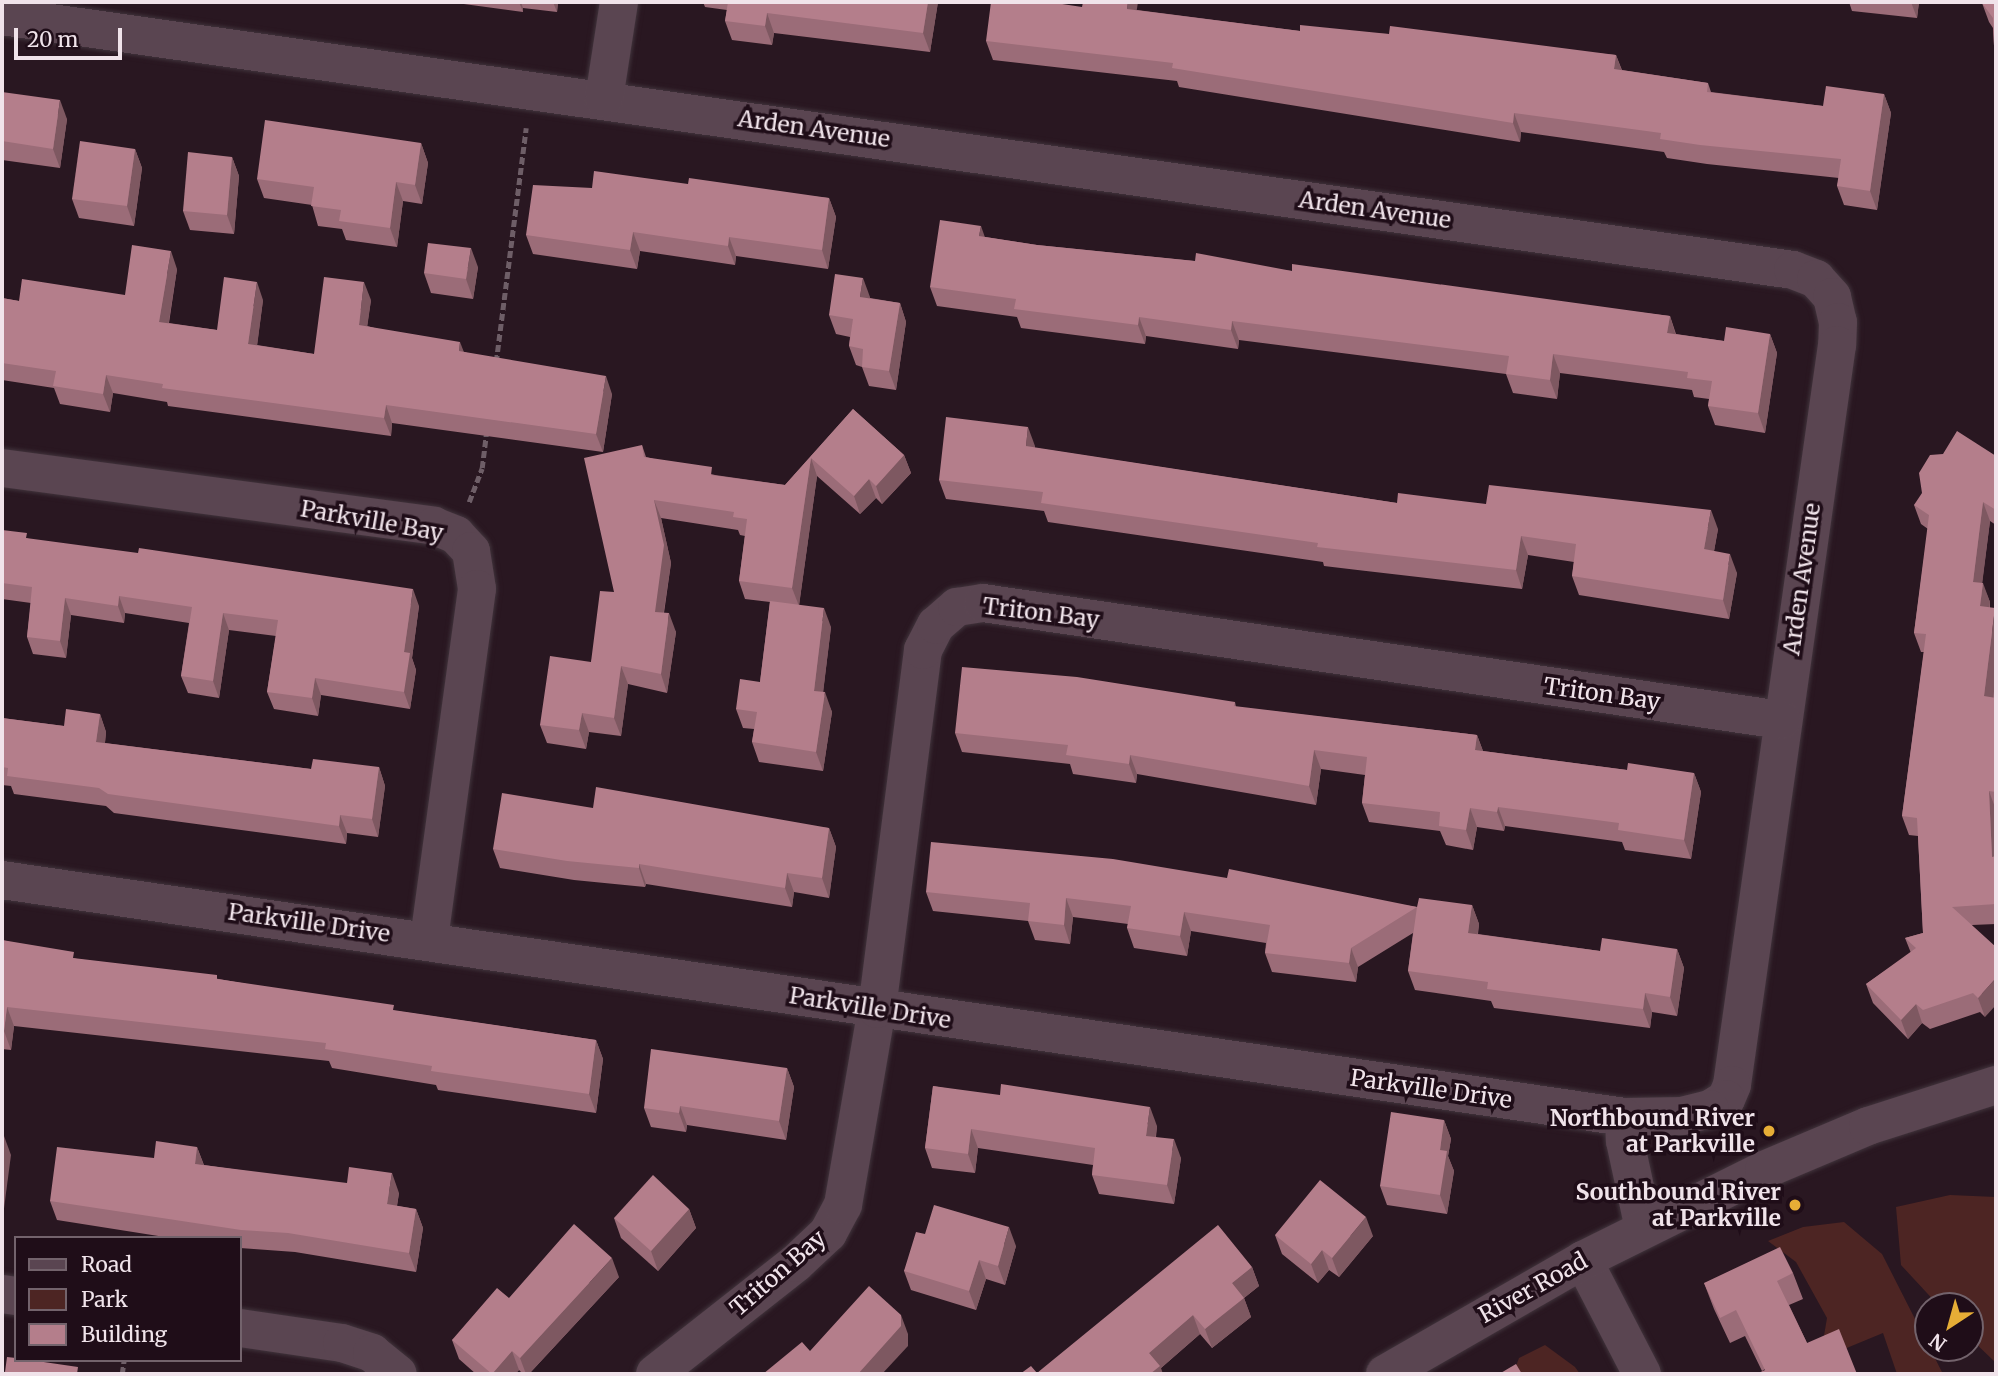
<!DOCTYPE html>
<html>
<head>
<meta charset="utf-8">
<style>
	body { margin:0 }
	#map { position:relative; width:1998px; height:1376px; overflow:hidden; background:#291721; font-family:Merriweather,serif }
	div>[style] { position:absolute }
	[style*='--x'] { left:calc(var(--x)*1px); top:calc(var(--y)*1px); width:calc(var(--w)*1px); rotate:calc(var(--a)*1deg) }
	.green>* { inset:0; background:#4d2523 }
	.path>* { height:4.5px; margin-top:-2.25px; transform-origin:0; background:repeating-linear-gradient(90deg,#6e5e67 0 7px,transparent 0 10.5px) }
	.roads { filter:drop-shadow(0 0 2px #41343c) drop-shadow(0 0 2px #41343c) }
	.minor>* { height:38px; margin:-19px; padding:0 19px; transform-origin:19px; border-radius:19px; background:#5a4551 }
	.wall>* { inset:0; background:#9b6c78 }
	.shaded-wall>* { inset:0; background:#7e5861 }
	.building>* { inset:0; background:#b47e8b }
	.dots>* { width:19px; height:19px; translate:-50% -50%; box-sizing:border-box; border:4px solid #1f0d18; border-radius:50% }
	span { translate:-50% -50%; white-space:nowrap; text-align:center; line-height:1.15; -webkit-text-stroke:7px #1f0d18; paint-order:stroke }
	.street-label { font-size:23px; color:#f0e3ea }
	.poi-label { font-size:23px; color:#f0e3ea; font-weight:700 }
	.right { translate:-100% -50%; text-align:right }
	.frame { position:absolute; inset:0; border:4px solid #f0e3ea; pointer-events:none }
	.legend { position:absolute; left:14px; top:1236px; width:228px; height:126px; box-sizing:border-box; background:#1f0d18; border:2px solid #73636c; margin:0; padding:9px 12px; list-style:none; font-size:21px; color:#f0e3ea }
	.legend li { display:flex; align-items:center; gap:14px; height:35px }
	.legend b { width:35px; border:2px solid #73636c }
	.north { position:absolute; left:1914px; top:1292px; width:70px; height:70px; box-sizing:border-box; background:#1f0d18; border:2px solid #73636c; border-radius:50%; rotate:216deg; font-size:19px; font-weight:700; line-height:28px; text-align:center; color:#f0e3ea }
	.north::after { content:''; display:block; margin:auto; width:24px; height:32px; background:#e6ad36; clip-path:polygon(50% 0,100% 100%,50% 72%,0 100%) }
	.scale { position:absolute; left:14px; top:28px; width:108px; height:32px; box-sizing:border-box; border:4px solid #f0e3ea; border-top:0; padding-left:9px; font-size:21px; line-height:24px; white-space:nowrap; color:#f0e3ea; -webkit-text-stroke:5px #1f0d18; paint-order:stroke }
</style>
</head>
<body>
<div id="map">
	<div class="green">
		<div style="clip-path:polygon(1950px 1195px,1996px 1197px,1996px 1363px,1970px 1338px,1970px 1306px,1939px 1306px,1901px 1265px,1896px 1207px)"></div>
		<div style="clip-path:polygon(1844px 1222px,1882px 1254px,1943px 1374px,1897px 1374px,1883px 1333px,1820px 1359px,1827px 1318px,1796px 1262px,1768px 1241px,1803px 1227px)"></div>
		<div style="clip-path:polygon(1545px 1345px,1575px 1367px,1580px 1374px,1513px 1374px,1519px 1358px)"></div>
	</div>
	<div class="path">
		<div style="--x:496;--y:362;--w:236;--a:-82.7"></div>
		<div style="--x:469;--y:502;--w:36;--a:-69"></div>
		<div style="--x:482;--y:468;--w:38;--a:-83"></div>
		<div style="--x:122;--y:1374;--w:14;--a:-82"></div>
	</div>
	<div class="roads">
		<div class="minor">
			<div style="--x:2;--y:16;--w:1809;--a:8.07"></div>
			<div style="--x:1793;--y:270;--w:25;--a:21"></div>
			<div style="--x:1816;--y:279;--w:24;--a:48"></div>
			<div style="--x:1832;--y:297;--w:26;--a:77"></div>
			<div style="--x:1838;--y:322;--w:23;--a:92"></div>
			<div style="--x:1837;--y:345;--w:747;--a:98.08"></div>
			<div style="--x:1732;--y:1085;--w:15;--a:113"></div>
			<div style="--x:1726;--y:1099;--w:19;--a:148"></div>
			<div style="--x:1710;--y:1109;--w:29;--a:166"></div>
			<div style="--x:1682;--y:1116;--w:58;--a:179"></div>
			<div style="--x:604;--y:99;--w:98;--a:-81.2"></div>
			<div style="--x:2;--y:468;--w:436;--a:7.6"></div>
			<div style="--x:434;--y:526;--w:24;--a:22"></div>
			<div style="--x:456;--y:535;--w:22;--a:47"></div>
			<div style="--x:471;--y:551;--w:38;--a:81"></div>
			<div style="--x:477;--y:589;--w:354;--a:97.8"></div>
			<div style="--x:2;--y:880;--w:1639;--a:8.31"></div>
			<div style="--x:1624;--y:1117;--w:24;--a:88"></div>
			<div style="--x:1625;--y:1141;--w:90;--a:77.8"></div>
			<div style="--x:1583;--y:1260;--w:128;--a:62.6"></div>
			<div style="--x:2;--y:1294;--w:14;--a:8"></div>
			<div style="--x:240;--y:1328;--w:103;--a:8.4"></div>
			<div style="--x:342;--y:1343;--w:32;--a:18"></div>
			<div style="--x:372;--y:1353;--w:33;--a:39"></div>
			<div style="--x:655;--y:1374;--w:179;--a:-38.2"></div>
			<div style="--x:796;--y:1263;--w:44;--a:-43.2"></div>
			<div style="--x:828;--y:1233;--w:32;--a:-62"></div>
			<div style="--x:843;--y:1205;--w:199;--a:-80.2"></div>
			<div style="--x:877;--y:1009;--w:362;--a:-82.7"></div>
			<div style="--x:923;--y:650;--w:28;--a:-63"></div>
			<div style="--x:936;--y:625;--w:28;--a:-41"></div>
			<div style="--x:957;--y:607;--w:26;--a:-9"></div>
			<div style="--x:983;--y:603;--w:807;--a:8.34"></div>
			<div style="--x:1385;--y:1374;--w:228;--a:-29.9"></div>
			<div style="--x:1583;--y:1260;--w:202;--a:-26.4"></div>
			<div style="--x:1764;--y:1170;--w:113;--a:-22.9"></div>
			<div style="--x:1868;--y:1126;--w:134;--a:-17.8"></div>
		</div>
	</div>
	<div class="wall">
		<div style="clip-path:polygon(449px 2px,558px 2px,557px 12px,523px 8px,523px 12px)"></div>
		<div style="clip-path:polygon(703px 2px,938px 2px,930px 52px,774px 33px,772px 45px,732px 40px,725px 21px,727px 10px,705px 7px)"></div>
		<div style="clip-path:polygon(1849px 2px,1919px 2px,1917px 18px,1852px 11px)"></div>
		<div style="clip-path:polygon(1996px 2px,1996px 52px,1994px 46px,1993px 28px,1989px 22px,1982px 3px)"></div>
		<div style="clip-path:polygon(1082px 7px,1137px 10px,1300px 31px,1389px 34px,1616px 55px,1622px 70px,1708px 83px,1711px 92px,1823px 106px,1884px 94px,1891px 113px,1877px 210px,1844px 205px,1837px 186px,1839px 178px,1707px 164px,1667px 158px,1664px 152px,1521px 132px,1520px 142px,1179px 87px,1177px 81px,993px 60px,986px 41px)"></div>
		<div style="clip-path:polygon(2px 92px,67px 119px,60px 168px,2px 160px)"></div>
		<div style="clip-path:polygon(421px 143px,428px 163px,422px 204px,403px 201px,397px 247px,346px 240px,342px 229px,318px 226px,312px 205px,264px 198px,257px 179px)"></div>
		<div style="clip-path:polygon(135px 149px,142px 168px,134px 226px,79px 218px,72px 199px)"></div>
		<div style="clip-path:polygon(232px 157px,239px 176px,234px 234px,190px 230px,183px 211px)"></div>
		<div style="clip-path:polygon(688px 184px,829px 198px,836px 217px,828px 269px,736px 256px,735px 265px,640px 251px,637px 269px,533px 254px,526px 235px,592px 188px)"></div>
		<div style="clip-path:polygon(985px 237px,1037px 245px,1292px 271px,1670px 316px,1676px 334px,1724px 341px,1770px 334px,1777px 353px,1765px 433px,1715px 425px,1708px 406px,1709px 399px,1694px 397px,1692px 390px,1560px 373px,1557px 399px,1513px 393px,1506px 374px,1239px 340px,1238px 349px,1146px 336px,1145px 344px,1021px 328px,1017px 317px,937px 306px,930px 287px)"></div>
		<div style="clip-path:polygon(478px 267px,473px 299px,431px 293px,424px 273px)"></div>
		<div style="clip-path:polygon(177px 269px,169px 323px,217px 330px,263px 300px,257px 345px,314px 354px,371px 300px,367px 326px,464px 352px,612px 394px,603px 452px,392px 423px,391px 436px,168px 406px,167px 402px,113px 393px,110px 412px,60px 404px,54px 388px,2px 380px,2px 298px,19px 301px,125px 295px)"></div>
		<div style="clip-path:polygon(870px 297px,870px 298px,900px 303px,906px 322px,896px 390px,869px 386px,862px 367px,856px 365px,849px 346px,850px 337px,836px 334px,829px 315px)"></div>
		<div style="clip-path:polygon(853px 409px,904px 455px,911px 473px,882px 504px,876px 498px,860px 514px,817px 476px,799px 605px,831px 627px,823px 692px,832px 712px,823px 771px,759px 762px,752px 742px,754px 729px,743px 728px,736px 709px,760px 682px,770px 602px,745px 599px,739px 581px,745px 536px,740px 535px,738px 530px,661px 518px,671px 563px,664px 613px,676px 632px,667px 693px,628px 684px,621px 736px,589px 732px,586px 749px,547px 743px,540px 725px,591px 662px,614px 592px,642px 445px,646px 457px,715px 475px,785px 485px)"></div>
		<div style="clip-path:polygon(1035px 446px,1035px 448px,1397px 503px,1486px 504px,1718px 529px,1714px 551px,1737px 573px,1729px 619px,1579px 595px,1572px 576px,1574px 562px,1528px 555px,1522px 589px,1324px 566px,1323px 562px,1048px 522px,1044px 511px,946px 499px,939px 480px)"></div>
		<div style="clip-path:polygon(1996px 456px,1996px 525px,1990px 521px,1982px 583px,1990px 602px,1990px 607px,1996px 676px,1994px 697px,1996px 698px,1996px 924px,1972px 925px,1985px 1017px,1980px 1012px,1930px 1029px,1922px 1023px,1908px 1039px,1873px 1003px,1866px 984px,1911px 953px,1905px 938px,1923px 933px,1918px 836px,1909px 835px,1902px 816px,1924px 652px,1921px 652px,1914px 633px,1928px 529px,1921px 524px,1914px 505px)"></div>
		<div style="clip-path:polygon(2px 530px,29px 539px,419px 606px,412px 658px,416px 670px,410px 709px,321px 695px,318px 716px,274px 709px,267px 692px,276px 636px,229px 630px,219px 698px,188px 693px,181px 676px,189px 623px,125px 613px,124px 623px,71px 615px,66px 658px,33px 654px,27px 637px,31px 603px,2px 599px)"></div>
		<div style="clip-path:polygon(1235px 702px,1236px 707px,1477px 735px,1483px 751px,1627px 770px,1694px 773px,1701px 792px,1691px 859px,1625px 850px,1622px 842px,1505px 826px,1504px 831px,1477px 827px,1473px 850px,1446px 845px,1440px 831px,1369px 822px,1362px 803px,1365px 775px,1321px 769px,1316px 805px,1137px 774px,1136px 783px,1073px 774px,1070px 764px,962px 752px,955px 733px)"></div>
		<div style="clip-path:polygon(100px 714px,106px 732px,105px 743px,311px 769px,379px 767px,385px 786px,378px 837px,347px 833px,346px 844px,114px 813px,106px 806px,14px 794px,11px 786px,2px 785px,2px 718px,64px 726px)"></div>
		<div style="clip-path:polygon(593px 808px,829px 828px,836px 847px,829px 898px,794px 892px,792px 907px,646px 884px,645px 887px,574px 880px,500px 868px,493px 849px)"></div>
		<div style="clip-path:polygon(1227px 878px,1417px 907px,1472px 905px,1479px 924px,1478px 934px,1600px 951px,1677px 949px,1684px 968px,1677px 1016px,1652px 1012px,1650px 1028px,1494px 1008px,1491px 1001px,1415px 990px,1408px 971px,1413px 933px,1358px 967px,1356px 982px,1272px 972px,1265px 953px,1266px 943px,1191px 931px,1187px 956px,1134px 948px,1127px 928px,1128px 924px,1073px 917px,1070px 944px,1035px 940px,1028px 921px,933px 911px,926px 892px)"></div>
		<div style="clip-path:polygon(2px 940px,77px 959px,219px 979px,396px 1011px,596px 1040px,603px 1059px,596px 1113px,438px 1090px,436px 1085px,332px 1068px,329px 1061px,14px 1026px,11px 1050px,2px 1049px)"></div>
		<div style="clip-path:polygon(787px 1068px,794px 1087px,786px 1140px,687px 1125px,686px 1132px,651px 1127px,644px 1108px)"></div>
		<div style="clip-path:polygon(933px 1086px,1157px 1126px,1156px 1137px,1181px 1158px,1174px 1204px,1099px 1194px,1092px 1175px,1093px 1165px,978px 1148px,975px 1173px,932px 1168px,925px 1148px)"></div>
		<div style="clip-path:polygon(1444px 1120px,1451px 1139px,1448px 1156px,1454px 1171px,1447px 1214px,1387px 1205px,1380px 1186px)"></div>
		<div style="clip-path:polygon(197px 1147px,204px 1165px,399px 1193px,397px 1206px,416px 1209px,423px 1228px,416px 1272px,295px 1252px,240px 1248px,240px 1238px,171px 1238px,57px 1220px,50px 1201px,154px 1158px)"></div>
		<div style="clip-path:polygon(689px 1209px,696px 1228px,658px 1271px,621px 1238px,614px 1218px)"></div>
		<div style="clip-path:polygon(925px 1234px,1016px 1246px,1005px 1285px,986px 1279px,976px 1310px,911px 1290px,904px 1271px)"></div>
		<div style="clip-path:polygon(1275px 1235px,1373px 1236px,1339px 1277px,1329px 1270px,1318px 1283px,1282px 1254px)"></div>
		<div style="clip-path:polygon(1252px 1267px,1259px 1286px,1244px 1298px,1251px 1317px,1212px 1348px,1200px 1334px,1161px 1368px,1037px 1373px)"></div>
		<div style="clip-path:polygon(1793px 1273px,1803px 1299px,1789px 1305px,1807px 1343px,1762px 1371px,1745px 1336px,1730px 1343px,1714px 1309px,1704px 1283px)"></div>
		<div style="clip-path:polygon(619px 1277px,529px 1374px,523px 1374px,519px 1370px,515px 1374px,476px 1374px,459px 1359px,452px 1340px,509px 1298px)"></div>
	</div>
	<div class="shaded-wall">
		<div style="clip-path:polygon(519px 2px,521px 2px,523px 8px,523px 12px)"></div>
		<div style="clip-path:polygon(553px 2px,558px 2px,557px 12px)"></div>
		<div style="clip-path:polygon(928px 2px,938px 2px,930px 52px,923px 33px)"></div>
		<div style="clip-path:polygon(1128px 2px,1138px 2px,1134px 28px,1127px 9px)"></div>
		<div style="clip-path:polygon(1911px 2px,1919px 2px,1917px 18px)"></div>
		<div style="clip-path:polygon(767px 13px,774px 33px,772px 45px,765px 26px)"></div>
		<div style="clip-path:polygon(1616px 55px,1623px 74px,1614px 69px)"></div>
		<div style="clip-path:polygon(1884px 94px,1891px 113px,1877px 210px,1870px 191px)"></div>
		<div style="clip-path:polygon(60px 100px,67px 119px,60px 168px,53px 149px)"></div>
		<div style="clip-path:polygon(1514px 113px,1521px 132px,1520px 142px,1513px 123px)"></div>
		<div style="clip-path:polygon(421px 143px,428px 163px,422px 204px,415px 185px)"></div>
		<div style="clip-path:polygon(135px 149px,142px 168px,134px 226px,127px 206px)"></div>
		<div style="clip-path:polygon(232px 157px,239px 176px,234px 234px,227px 215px)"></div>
		<div style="clip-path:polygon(396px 182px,403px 201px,397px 247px,390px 228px)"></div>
		<div style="clip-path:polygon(829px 198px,836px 217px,828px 269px,822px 250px)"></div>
		<div style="clip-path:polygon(981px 226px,988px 246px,979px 236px)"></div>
		<div style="clip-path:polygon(633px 232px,640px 251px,637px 269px,630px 250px)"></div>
		<div style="clip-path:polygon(729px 237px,736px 256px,735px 265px,728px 246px)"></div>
		<div style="clip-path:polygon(471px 248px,478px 267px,473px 299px,466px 279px)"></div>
		<div style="clip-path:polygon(171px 251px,177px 269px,166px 340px,159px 322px)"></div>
		<div style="clip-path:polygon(863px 278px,870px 297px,867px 316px,860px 297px)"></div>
		<div style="clip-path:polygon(257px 282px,263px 300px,255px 362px,248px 344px)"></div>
		<div style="clip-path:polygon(364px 282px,371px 300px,365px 343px,359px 325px)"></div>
		<div style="clip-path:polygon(900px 303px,906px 322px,896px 390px,889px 371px)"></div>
		<div style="clip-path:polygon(1670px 316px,1676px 336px,1667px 333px)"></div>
		<div style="clip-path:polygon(1139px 317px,1146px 336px,1145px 344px,1138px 325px)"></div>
		<div style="clip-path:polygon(1232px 321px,1239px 340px,1238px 349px,1231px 330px)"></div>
		<div style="clip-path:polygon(1770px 334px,1777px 353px,1765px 433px,1758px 413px)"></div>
		<div style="clip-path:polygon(460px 342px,467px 360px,459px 351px)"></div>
		<div style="clip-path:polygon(1553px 354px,1560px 373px,1557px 399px,1550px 380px)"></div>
		<div style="clip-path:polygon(106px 375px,113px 393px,110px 412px,103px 394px)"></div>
		<div style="clip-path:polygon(606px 376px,612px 394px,603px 452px,596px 434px)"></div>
		<div style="clip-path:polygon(386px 405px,392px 423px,391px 436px,384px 418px)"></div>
		<div style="clip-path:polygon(1028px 427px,1035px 446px,1033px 465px,1026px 446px)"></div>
		<div style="clip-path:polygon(904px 455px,911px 473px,882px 504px,876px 486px)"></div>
		<div style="clip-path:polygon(811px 458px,817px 476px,799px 606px,792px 588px)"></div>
		<div style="clip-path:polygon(869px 479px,876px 498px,860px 514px,854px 496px)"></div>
		<div style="clip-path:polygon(654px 500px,661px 518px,671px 563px,661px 630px,655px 612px)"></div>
		<div style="clip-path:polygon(1983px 502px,1990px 521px,1980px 601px,1973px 582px)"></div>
		<div style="clip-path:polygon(1711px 510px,1718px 529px,1711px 568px,1704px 549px)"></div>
		<div style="clip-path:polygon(1521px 536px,1528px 555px,1522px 589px,1516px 570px)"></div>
		<div style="clip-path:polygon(1730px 554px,1737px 573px,1729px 619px,1723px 600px)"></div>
		<div style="clip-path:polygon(1983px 583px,1990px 602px,1987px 625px,1980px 606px)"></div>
		<div style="clip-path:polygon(413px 589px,419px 606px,412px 658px,416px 670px,410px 709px,404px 692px,404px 652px)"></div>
		<div style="clip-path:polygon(119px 596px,125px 613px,124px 623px,118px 606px)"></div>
		<div style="clip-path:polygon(65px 598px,71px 615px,66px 658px,60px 641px)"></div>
		<div style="clip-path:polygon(824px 608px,831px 627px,821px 710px,814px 691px)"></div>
		<div style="clip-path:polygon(1995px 608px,1996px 676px,1991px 715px,1984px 696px)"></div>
		<div style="clip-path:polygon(223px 613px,229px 630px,219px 698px,213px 681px)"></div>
		<div style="clip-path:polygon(669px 613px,676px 632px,667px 693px,661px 674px)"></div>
		<div style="clip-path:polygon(621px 666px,628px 684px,621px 736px,614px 718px)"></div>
		<div style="clip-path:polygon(315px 678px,321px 695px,318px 716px,312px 698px)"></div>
		<div style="clip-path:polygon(825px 692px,832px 712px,823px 771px,816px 752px)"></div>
		<div style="clip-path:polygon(582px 713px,589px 732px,586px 749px,579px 730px)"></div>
		<div style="clip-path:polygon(100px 714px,106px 732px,103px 761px,96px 742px)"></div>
		<div style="clip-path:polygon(1477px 735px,1484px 754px,1475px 750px)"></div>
		<div style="clip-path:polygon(1314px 750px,1321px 769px,1316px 805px,1309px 786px)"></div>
		<div style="clip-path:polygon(1130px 755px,1137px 774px,1136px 783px,1129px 764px)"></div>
		<div style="clip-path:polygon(379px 767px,385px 786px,378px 837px,372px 819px)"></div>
		<div style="clip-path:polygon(1694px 773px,1701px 792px,1691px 859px,1684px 840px)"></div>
		<div style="clip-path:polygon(1989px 791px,1996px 810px,1996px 869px,1992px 857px)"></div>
		<div style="clip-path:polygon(1498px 807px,1505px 826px,1504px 831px,1497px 812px)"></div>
		<div style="clip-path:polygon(1470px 808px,1477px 827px,1473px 850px,1466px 830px)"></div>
		<div style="clip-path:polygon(340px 815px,347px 833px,346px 844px,339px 826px)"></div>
		<div style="clip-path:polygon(829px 828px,836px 847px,829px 898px,822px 878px)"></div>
		<div style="clip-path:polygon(639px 864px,646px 884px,645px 887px,639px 868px)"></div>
		<div style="clip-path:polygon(787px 873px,794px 892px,792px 907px,785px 888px)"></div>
		<div style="clip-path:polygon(1066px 898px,1073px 917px,1070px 944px,1064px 925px)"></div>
		<div style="clip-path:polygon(1472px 905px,1479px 924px,1475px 952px,1468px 933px)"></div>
		<div style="clip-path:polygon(1184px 912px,1191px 931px,1187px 956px,1180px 936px)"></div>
		<div style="clip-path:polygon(1351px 948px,1358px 967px,1356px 982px,1349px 963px)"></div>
		<div style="clip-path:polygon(1677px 949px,1684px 968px,1677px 1016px,1670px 997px)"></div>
		<div style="clip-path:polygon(1996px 978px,1996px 1005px,1985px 1017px,1978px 998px)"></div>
		<div style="clip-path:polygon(1645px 993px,1652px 1012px,1650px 1028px,1643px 1009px)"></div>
		<div style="clip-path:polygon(1916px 1004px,1922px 1023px,1908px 1039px,1901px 1020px)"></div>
		<div style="clip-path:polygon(7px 1007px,14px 1026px,11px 1050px,4px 1031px)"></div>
		<div style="clip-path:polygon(596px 1040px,603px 1059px,596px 1113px,589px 1094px)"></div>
		<div style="clip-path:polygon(787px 1068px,794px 1087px,786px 1140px,779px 1121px)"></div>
		<div style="clip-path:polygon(680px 1106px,687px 1125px,686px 1132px,679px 1113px)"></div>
		<div style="clip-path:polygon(1150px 1107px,1157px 1126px,1153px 1155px,1146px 1136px)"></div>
		<div style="clip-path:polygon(1444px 1120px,1451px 1139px,1448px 1156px,1454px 1171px,1447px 1214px,1440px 1195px,1440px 1150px)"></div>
		<div style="clip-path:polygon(971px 1129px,978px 1148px,975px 1173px,968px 1154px)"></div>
		<div style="clip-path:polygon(4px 1136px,11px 1155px,3px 1216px,2px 1212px,2px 1152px)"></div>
		<div style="clip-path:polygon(1174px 1139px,1181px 1158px,1174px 1204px,1167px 1185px)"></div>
		<div style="clip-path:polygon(197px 1147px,204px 1166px,195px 1164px)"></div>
		<div style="clip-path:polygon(392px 1173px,399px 1193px,394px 1223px,387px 1204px)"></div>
		<div style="clip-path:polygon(416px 1209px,423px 1228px,416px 1272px,409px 1253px)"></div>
		<div style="clip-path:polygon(689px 1209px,696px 1228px,658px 1271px,651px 1251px)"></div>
		<div style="clip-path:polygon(1366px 1217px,1373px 1236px,1339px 1277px,1332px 1258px)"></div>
		<div style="clip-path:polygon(1009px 1227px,1016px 1246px,1005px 1285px,998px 1266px)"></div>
		<div style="clip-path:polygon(1322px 1250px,1329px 1270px,1318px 1283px,1311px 1264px)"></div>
		<div style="clip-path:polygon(612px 1258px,619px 1277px,529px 1374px,526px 1374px,520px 1358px)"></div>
		<div style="clip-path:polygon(979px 1260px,986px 1279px,976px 1310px,969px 1291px)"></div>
		<div style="clip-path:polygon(1252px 1267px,1259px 1286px,1244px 1298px,1251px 1317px,1212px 1348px,1205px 1329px,1232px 1283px)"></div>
		<div style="clip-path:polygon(901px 1315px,908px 1334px,908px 1346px,882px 1374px,858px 1374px)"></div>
		<div style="clip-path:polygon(1193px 1315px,1200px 1334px,1161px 1368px,1163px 1374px,1150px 1374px,1149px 1353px)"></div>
		<div style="clip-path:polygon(512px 1351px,519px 1370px,515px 1374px,492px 1374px)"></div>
	</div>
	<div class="building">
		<div style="clip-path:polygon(728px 2px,928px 2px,923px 33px,767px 13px,765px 26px,725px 21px)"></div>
		<div style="clip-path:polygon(991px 2px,1049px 2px,1082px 7px,1083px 2px,1128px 2px,1127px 9px,1300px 31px,1300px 25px,1389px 34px,1390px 26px,1616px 55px,1614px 69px,1708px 83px,1707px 92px,1823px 106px,1826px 86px,1884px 94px,1870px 191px,1837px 186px,1841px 159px,1700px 145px,1660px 139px,1661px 133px,1514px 113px,1513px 123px,1172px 68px,1173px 63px,986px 41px)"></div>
		<div style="clip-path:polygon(1983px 2px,1996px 2px,1996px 47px,1994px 46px,1993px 18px,1982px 3px)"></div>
		<div style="clip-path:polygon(2px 92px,60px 100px,53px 149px,2px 141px)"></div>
		<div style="clip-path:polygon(265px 120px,421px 143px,415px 185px,396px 182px,390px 228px,339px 221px,341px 210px,311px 206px,314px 187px,257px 179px)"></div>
		<div style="clip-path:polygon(80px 141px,135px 149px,127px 206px,72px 199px)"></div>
		<div style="clip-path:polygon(188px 152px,232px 157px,227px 215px,183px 211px)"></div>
		<div style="clip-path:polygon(594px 171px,688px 184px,689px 178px,829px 198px,822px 250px,729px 237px,728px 246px,633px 232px,630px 250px,526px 235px,533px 185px,592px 188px)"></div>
		<div style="clip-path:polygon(940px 220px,981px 226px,979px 236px,1037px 245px,1195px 261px,1196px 253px,1292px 271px,1292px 264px,1670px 316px,1667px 333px,1724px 341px,1726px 327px,1770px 334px,1758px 413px,1708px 406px,1712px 381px,1687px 378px,1688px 372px,1553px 354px,1550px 380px,1506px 374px,1509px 356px,1232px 321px,1231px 330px,1139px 317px,1138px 325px,1014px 309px,1016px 299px,930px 287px)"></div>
		<div style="clip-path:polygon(428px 243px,471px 248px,466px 279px,424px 273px)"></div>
		<div style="clip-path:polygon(132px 245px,171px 251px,159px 322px,217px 330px,224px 277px,257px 282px,248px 344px,314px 354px,324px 277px,364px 282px,359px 325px,460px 342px,459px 351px,606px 376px,596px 434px,386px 405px,384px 418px,162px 388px,163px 384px,106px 375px,103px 394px,53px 386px,56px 371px,2px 363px,2px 298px,19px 301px,22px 279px,125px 295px)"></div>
		<div style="clip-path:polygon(835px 274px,863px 278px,860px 297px,900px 303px,889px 371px,862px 367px,863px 349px,849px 346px,853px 319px,829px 315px)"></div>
		<div style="clip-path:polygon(853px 409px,904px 455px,876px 486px,869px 479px,854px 496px,811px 458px,792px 588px,739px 581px,747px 519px,733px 517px,734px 512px,654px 500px,664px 545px,655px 612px,669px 613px,661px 674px,621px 666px,614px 718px,582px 713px,579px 730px,540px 725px,550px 656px,591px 662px,600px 591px,614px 592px,584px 458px,642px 445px,644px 457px,712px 467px,711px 475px,785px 485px)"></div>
		<div style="clip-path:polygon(946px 417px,1028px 427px,1026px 446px,1397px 503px,1398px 493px,1486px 504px,1489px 485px,1711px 510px,1704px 549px,1730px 554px,1723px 600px,1572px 576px,1576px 544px,1521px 536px,1516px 570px,1317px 547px,1318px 543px,1041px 503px,1043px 492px,939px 480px)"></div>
		<div style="clip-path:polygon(1957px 431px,1996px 456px,1996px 510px,1983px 502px,1973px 582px,1983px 583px,1980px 606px,1995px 608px,1984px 696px,1996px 698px,1996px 792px,1989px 791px,1992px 857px,1996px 856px,1996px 904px,1952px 907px,1996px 947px,1996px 978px,1978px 998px,1973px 993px,1923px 1010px,1916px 1004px,1901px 1020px,1866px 984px,1916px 948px,1905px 938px,1923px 933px,1917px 818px,1902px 816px,1926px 634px,1914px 633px,1929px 515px,1914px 505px,1922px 493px,1919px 473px,1930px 455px,1943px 454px)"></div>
		<div style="clip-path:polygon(2px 530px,27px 533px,26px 538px,138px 553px,139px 548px,413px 589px,404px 652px,410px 653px,404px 692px,315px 678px,312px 698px,267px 692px,278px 620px,223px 613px,213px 681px,181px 676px,192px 607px,119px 596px,118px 606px,65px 598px,60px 641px,27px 637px,32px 587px,2px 583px)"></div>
		<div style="clip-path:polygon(770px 601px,824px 608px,814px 691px,825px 692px,816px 752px,752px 742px,757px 712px,736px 709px,740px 679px,760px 682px)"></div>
		<div style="clip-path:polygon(962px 667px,1077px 677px,1235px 702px,1234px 706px,1477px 735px,1475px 750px,1627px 770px,1628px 763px,1694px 773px,1684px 840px,1618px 830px,1619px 823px,1498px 807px,1497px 812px,1470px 808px,1466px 830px,1439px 826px,1440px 812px,1362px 803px,1367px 757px,1314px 750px,1309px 786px,1130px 755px,1129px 764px,1066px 755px,1068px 745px,955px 733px)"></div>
		<div style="clip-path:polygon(66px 709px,100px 714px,96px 742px,311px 769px,313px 759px,379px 767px,372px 819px,340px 815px,339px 826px,108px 794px,99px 788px,7px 776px,8px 768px,2px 767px,2px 718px,64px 726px)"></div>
		<div style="clip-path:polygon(596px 787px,829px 828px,822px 878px,787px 873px,785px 888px,639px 864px,639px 868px,567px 861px,493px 849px,502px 793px,593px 808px)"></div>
		<div style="clip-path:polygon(931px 842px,1113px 859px,1227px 878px,1229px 869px,1417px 907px,1419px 898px,1472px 905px,1468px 933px,1600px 951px,1602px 938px,1677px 949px,1670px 997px,1645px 993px,1643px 1009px,1487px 989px,1488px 982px,1408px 971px,1417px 907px,1351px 948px,1349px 963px,1265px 953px,1270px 925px,1184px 912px,1180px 936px,1127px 928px,1131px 906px,1066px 898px,1064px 925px,1028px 921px,1030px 903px,926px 892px)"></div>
		<div style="clip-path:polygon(2px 940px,74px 952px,73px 958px,217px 975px,217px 979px,394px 1005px,393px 1010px,596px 1040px,589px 1094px,431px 1071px,432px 1066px,325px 1049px,326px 1043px,7px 1007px,4px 1031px,2px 1031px)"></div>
		<div style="clip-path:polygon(651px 1049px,787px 1068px,779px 1121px,680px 1106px,679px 1113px,644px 1108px)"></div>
		<div style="clip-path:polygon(1001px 1084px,1150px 1107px,1146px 1136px,1174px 1139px,1167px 1185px,1092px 1175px,1095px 1148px,971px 1129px,968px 1154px,925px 1148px,933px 1086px,1000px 1095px)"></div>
		<div style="clip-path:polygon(1391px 1112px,1444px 1120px,1440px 1150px,1447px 1151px,1440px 1195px,1380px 1186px)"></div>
		<div style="clip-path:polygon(2px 1135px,4px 1136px,2px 1152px)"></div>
		<div style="clip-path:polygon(156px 1141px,197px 1147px,195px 1164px,347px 1183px,349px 1167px,392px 1173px,387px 1204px,416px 1209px,409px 1253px,288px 1233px,241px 1230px,50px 1201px,57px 1147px,154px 1158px)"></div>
		<div style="clip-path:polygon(653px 1175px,689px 1209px,651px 1251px,614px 1218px)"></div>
		<div style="clip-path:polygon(1320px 1180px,1366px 1217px,1332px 1258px,1322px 1250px,1311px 1264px,1275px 1235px)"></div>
		<div style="clip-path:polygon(934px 1205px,1009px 1227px,998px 1266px,979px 1260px,969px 1291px,904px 1271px,916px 1232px,925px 1234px)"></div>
		<div style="clip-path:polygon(574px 1224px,612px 1258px,520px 1358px,512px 1351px,492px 1374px,452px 1340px,497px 1288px,509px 1298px)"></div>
		<div style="clip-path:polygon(1218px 1225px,1252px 1267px,1232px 1283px,1244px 1298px,1205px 1329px,1193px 1315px,1149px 1353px,1160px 1366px,1150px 1374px,1020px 1374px,1031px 1366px,1037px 1373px)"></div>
		<div style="clip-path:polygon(1780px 1247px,1793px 1273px,1777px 1281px,1807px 1343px,1839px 1329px,1857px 1374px,1756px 1374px,1765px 1370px,1736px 1310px,1720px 1318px,1704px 1283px)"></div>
		<div style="clip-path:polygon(869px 1286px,901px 1315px,901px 1326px,858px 1374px,763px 1374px,802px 1342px,810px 1351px)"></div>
		<div style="clip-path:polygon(7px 1357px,16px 1358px,16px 1360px,30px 1360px,78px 1367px,77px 1374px,2px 1374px,2px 1371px,5px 1372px)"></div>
		<div style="clip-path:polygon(1516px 1364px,1522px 1374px,1499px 1374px)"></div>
	</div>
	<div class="dots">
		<div style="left:1769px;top:1131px;background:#e6ad36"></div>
		<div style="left:1795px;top:1205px;background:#e6ad36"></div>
	</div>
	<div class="street-label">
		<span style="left:814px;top:129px;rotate:8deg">Arden Avenue</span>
		<span style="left:1375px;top:210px;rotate:8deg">Arden Avenue</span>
		<span style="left:372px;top:521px;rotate:10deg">Parkville Bay</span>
		<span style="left:1802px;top:579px;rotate:-82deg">Arden Avenue</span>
		<span style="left:1041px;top:613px;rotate:7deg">Triton Bay</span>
		<span style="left:1602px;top:694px;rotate:8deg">Triton Bay</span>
		<span style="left:309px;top:923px;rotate:8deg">Parkville Drive</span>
		<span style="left:870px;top:1008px;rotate:9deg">Parkville Drive</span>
		<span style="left:1431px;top:1089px;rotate:8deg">Parkville Drive</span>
		<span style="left:778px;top:1273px;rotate:-41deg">Triton Bay</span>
		<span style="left:1533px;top:1288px;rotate:-29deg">River Road</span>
	</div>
	<div class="poi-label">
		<span class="right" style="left:1755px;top:1131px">Northbound River<br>at Parkville</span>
		<span class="right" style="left:1781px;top:1205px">Southbound River<br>at Parkville</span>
	</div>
	<div class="frame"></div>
	<ul class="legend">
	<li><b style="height:9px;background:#5a4551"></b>Road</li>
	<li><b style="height:19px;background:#4d2523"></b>Park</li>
	<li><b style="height:19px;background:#b47e8b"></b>Building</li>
	</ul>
	<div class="north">N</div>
	<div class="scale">20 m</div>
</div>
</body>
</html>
